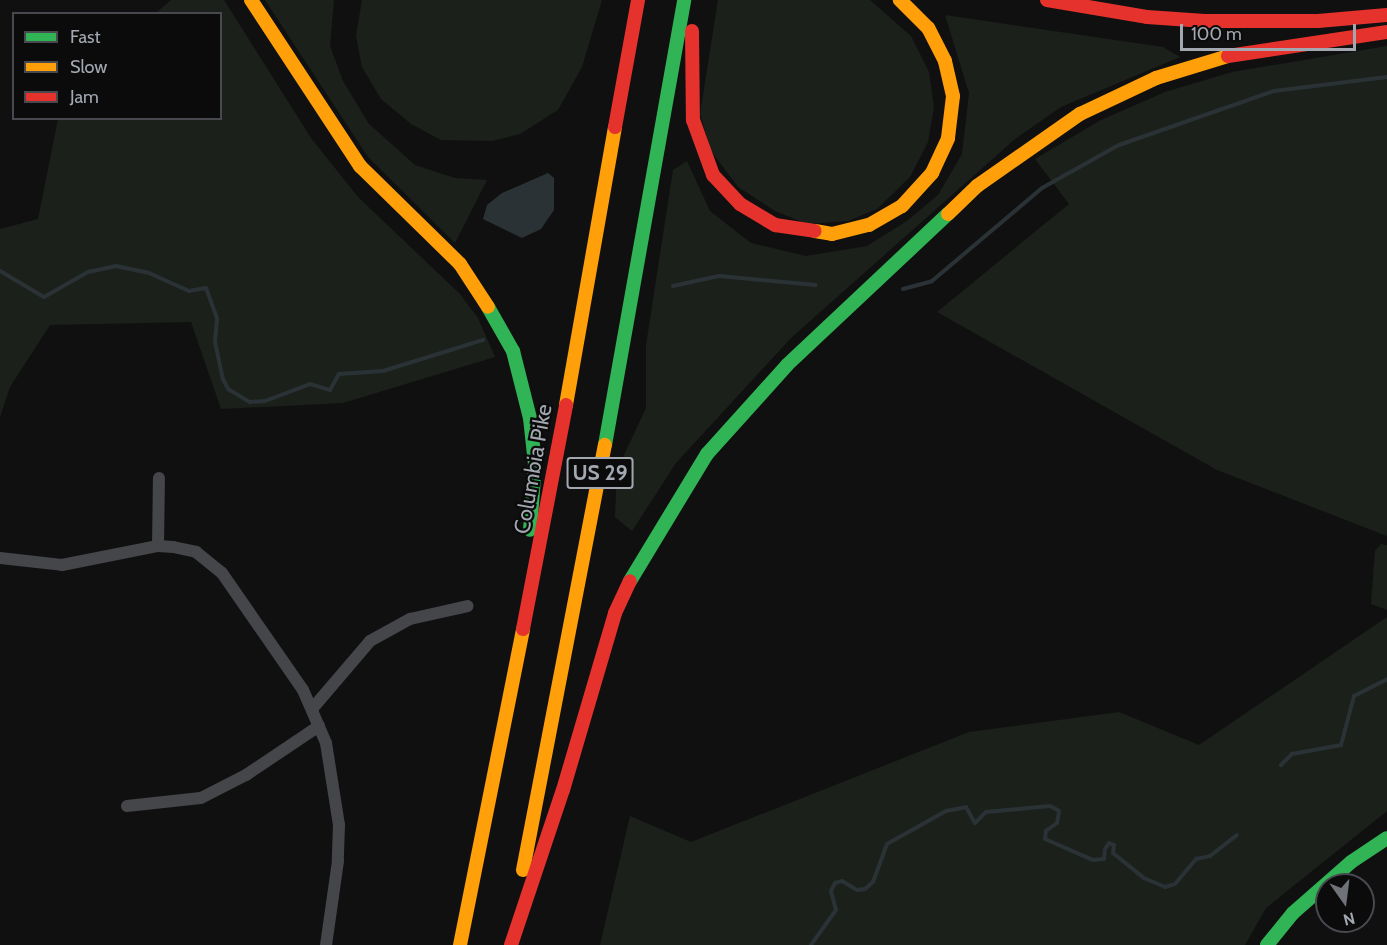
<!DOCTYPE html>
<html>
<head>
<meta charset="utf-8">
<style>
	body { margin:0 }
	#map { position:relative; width:1387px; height:945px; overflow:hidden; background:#101011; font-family:Cabin,sans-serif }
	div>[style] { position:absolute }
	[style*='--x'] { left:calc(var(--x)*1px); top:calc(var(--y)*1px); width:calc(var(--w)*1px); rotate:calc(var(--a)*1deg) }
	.green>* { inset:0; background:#1b201b }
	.water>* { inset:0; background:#2a3236 }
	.stream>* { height:4px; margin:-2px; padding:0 2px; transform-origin:2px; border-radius:2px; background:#2a3236 }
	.street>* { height:12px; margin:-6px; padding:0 6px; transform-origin:6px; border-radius:6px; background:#444649 }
	.fast>* { height:14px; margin:-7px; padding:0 7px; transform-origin:7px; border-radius:7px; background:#30b455 }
	.slow>* { height:14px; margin:-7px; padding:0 7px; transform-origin:7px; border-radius:7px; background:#ff9f0a }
	.jam>* { height:14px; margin:-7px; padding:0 7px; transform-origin:7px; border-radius:7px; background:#e5322d }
	span { translate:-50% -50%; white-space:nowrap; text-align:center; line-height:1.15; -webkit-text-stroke:4.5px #0b0b0c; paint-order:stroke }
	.shield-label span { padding:2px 4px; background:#0b0b0c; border:2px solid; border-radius:4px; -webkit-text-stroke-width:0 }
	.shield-label { font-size:21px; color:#a2a7b0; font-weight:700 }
	.street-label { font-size:22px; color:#a2a7b0 }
	.legend { position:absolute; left:12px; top:12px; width:210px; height:108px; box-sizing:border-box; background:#0b0b0c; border:2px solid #47494e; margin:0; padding:8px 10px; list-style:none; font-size:18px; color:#a2a7b0 }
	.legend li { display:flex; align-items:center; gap:12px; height:30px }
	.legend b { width:30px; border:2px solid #47494e }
	.north { position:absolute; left:1315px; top:873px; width:60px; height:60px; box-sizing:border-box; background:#0b0b0c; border:2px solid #47494e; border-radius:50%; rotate:166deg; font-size:16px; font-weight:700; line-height:24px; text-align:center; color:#a2a7b0 }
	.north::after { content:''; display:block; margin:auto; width:21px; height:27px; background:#6f7278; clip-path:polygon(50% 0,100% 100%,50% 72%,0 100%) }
	.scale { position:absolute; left:1180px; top:24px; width:176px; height:27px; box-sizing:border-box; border:3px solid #a2a7b0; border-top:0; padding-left:8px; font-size:18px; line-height:21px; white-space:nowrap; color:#a2a7b0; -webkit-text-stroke:4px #0b0b0c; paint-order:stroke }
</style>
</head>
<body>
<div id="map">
	<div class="green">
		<div style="clip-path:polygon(171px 0,224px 0,311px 138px,358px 197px,460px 294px,478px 318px,495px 357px,343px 403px,221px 409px,191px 322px,50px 325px,10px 387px,0 417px,0 229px,38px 219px,58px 119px,220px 118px,220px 14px,156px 13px)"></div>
		<div style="clip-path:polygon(265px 0,334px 0,330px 46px,343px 81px,369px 124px,415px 165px,455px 178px,487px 180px,455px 243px,368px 157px)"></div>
		<div style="clip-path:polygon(362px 0,602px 0,582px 67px,558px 110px,520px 134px,492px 141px,441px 140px,411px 124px,381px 99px,362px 67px,356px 36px)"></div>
		<div style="clip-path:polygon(718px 0,870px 0,911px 36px,929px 72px,934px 107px,928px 142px,910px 177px,877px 209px,848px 221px,807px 224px,775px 211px,738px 187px,711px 151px,700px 114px)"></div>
		<div style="clip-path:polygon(945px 15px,1163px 47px,1180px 57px,1061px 107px,1015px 139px,791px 338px,676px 463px,632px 531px,615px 517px,617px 470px,646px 408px,646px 345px,673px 170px,687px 161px,710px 211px,751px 243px,806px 256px,867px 246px,907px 221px,938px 195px,962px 154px,969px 93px)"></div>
		<div style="clip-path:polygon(1387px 46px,1387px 536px,1217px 470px,937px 312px,1069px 204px,1035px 159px,1101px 120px,1165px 92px,1232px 72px)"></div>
		<div style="clip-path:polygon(1381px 544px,1387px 545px,1387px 610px,1371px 604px,1375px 551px)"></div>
		<div style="clip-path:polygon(1387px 617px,1387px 811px,1266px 908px,1245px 945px,600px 945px,630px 816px,691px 842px,969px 732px,1119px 712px,1199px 745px)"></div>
	</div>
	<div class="water">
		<div style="clip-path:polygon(548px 173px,554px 178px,554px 210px,541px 229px,522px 238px,483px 219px,487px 205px,502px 193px)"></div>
	</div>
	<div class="stream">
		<div style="--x:0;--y:271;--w:51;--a:30.6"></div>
		<div style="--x:44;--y:297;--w:51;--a:-29.6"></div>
		<div style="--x:88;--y:272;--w:29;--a:-12"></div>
		<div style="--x:116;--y:266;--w:34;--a:12"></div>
		<div style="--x:149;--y:273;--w:44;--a:24.2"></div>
		<div style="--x:189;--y:291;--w:17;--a:-10"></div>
		<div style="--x:206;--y:288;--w:33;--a:70"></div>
		<div style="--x:217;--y:319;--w:23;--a:95"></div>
		<div style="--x:215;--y:342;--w:38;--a:78"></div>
		<div style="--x:223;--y:379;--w:11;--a:63"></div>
		<div style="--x:228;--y:389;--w:26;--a:31"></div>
		<div style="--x:250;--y:402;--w:15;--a:-4"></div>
		<div style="--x:265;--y:401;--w:48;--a:-20.7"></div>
		<div style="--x:310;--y:384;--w:21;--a:17"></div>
		<div style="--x:330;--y:390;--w:18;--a:-61"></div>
		<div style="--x:339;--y:374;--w:44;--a:-3.9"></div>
		<div style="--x:383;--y:371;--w:105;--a:-17.2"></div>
		<div style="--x:673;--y:286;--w:47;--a:-12.3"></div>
		<div style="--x:719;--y:276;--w:97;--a:5.3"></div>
		<div style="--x:903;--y:289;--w:30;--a:-15"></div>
		<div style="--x:932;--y:281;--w:144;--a:-40.2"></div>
		<div style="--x:1042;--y:188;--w:88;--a:-29.2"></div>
		<div style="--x:1119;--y:145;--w:164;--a:-19.2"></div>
		<div style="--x:1274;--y:91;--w:114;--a:-7.1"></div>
		<div style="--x:1281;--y:765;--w:16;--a:-45"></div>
		<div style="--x:1292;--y:754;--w:50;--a:-10.4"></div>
		<div style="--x:1341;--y:745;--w:51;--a:-75.1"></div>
		<div style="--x:1354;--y:696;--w:37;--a:-27"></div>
		<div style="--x:811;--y:945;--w:43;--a:-54.5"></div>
		<div style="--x:836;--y:910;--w:20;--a:-105"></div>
		<div style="--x:831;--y:891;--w:9;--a:-63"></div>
		<div style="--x:835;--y:883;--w:7;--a:-16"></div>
		<div style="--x:842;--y:881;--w:17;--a:31"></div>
		<div style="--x:857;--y:890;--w:8;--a:-7"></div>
		<div style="--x:865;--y:889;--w:11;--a:-41"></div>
		<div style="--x:873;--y:882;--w:40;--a:-69.8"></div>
		<div style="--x:887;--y:844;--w:68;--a:-29.2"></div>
		<div style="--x:946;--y:811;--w:20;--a:-11"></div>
		<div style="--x:966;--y:807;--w:18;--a:61"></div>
		<div style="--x:975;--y:823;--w:16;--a:-45"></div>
		<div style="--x:986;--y:812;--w:64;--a:-5.4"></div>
		<div style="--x:1050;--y:806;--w:10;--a:29"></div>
		<div style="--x:1059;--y:811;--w:12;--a:99"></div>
		<div style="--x:1057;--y:823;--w:14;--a:144"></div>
		<div style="--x:1046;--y:831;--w:8;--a:97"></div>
		<div style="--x:1045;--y:839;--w:52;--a:23.6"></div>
		<div style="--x:1093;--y:860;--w:11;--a:-5"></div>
		<div style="--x:1104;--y:859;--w:10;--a:-84"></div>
		<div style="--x:1105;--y:849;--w:7;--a:-56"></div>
		<div style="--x:1109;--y:843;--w:5;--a:22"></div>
		<div style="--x:1114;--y:845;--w:8;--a:97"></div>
		<div style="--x:1113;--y:853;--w:40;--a:39"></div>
		<div style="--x:1144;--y:878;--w:23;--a:23"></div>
		<div style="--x:1165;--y:887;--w:10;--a:-17"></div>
		<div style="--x:1175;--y:884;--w:33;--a:-50"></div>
		<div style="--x:1196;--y:859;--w:14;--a:-12"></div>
		<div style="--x:1210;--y:856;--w:34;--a:-38"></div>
	</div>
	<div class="street">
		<div style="--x:158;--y:546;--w:68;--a:-89.2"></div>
		<div style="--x:0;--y:558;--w:62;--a:6.4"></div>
		<div style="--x:62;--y:565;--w:98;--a:-11.2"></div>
		<div style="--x:158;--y:546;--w:15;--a:4"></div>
		<div style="--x:173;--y:547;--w:24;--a:12"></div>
		<div style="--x:196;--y:552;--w:33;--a:39"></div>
		<div style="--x:222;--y:573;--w:142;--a:55.3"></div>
		<div style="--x:303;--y:690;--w:58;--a:66.5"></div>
		<div style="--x:326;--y:743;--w:83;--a:81"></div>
		<div style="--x:339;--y:825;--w:36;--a:92"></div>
		<div style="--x:338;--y:861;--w:85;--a:98.1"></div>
		<div style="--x:312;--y:709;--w:89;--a:-49.5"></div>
		<div style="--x:370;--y:641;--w:46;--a:-28.8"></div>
		<div style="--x:410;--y:619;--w:59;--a:-12.6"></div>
		<div style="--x:127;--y:806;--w:74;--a:-6.2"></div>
		<div style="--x:201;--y:798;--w:51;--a:-27.1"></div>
		<div style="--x:246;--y:775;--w:88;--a:-33.9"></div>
	</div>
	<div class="fast">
		<div style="--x:488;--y:307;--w:51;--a:60.4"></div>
		<div style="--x:513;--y:351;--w:69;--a:75.8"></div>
		<div style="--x:530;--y:418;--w:46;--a:83.8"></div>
		<div style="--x:535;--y:464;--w:66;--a:94.3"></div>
		<div style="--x:605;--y:445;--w:452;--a:-79.9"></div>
		<div style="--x:630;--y:581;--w:149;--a:-58.8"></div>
		<div style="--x:707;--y:454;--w:120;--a:-48"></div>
		<div style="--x:787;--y:365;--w:221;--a:-43.2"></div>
		<div style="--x:1267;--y:945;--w:41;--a:-50.9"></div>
		<div style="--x:1293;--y:913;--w:77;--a:-41.3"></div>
		<div style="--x:1351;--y:862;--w:43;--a:-33.7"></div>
	</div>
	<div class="slow">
		<div style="--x:251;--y:0;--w:199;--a:56.7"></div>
		<div style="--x:360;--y:166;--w:140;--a:44.4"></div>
		<div style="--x:460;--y:264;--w:51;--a:56.9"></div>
		<div style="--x:948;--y:214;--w:40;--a:-44"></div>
		<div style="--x:977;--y:186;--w:126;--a:-35"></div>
		<div style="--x:1080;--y:114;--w:84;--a:-25.3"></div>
		<div style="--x:1156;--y:78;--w:75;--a:-17"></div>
		<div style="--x:815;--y:231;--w:17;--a:10"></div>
		<div style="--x:832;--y:234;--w:38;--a:-14"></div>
		<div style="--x:869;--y:225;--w:38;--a:-30"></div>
		<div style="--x:902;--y:206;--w:45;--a:-47.7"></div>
		<div style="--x:932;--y:173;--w:38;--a:-65"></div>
		<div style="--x:948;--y:138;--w:42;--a:-83.2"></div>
		<div style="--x:953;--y:96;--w:36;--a:-103"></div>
		<div style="--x:945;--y:61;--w:37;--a:-117"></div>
		<div style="--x:928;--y:28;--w:40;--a:-135"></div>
		<div style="--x:566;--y:405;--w:282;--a:-80"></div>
		<div style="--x:523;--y:870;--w:433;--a:-79.1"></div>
		<div style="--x:460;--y:945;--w:322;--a:-78.7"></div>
	</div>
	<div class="jam">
		<div style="--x:1047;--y:0;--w:101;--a:9.6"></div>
		<div style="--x:1147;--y:17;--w:58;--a:3.9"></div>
		<div style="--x:1205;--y:21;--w:113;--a:0"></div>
		<div style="--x:1318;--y:21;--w:69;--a:-5"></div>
		<div style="--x:692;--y:31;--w:89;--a:89.4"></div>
		<div style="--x:693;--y:120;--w:59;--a:70"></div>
		<div style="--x:713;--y:175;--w:40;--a:47"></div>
		<div style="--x:740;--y:204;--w:41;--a:31"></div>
		<div style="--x:775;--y:225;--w:40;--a:8.5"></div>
		<div style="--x:1228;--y:56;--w:161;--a:-8.6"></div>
		<div style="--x:615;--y:127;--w:129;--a:-79.7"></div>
		<div style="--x:523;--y:629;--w:228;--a:-79.1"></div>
		<div style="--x:511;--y:945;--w:163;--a:-71.5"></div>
		<div style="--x:563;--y:790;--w:184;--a:-73.6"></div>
		<div style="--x:615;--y:613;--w:35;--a:-65"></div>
	</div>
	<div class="shield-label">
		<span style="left:600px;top:473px">US 29</span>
	</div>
	<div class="street-label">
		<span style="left:533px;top:469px;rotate:-80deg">Columbia Pike</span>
	</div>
	<ul class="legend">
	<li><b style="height:8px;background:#30b455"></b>Fast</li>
	<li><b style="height:8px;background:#ff9f0a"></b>Slow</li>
	<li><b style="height:8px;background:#e5322d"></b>Jam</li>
	</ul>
	<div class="north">N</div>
	<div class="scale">100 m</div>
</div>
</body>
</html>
